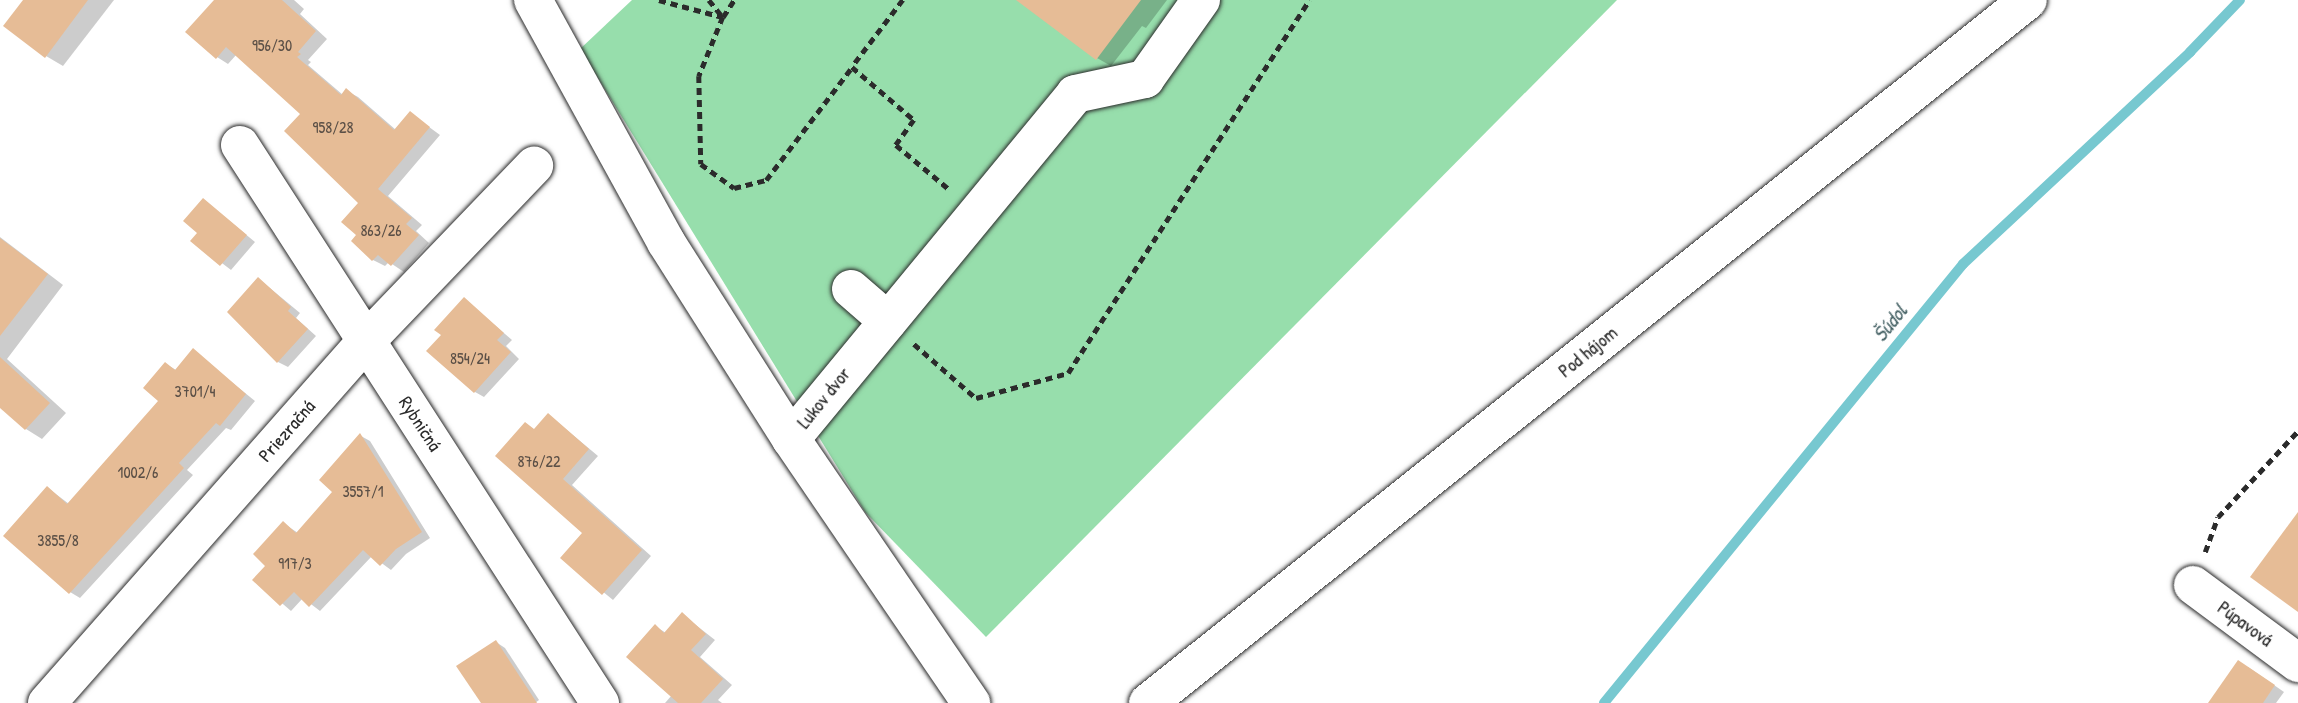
<!DOCTYPE html>
<html>
<head>
<meta charset="utf-8">
<style>
	body { margin:0 }
	#map { position:relative; width:2298px; height:703px; overflow:hidden; background:#fff; font-family:"Patrick Hand",sans-serif }
	div>[style] { position:absolute }
	[style*='--x'] { left:calc(var(--x)*1px); top:calc(var(--y)*1px); width:calc(var(--w)*1px); rotate:calc(var(--a)*1deg) }
	.green>* { inset:0; background:#97deac }
	.shadow>* { inset:0; background:#0003 }
	.stream>* { height:10px; margin:-5px; padding:0 5px; transform-origin:5px; border-radius:5px; background:#77c8d0 }
	.building>* { inset:0; background:#e6bc96 }
	.path>* { height:4.5px; margin-top:-2.25px; transform-origin:0; background:repeating-linear-gradient(90deg,#2b2b2b 0 7px,transparent 0 12px) }
	.roads { filter:drop-shadow(0 0 2px #2b2b2b) drop-shadow(0 0 2px #2b2b2b) }
	.minor>* { height:38px; margin:-19px; padding:0 19px; transform-origin:19px; border-radius:19px; background:#fff }
	span { translate:-50% -50%; white-space:nowrap; text-align:center; line-height:1.15; -webkit-text-stroke:5px #fff; paint-order:stroke }
	.number-label { font-size:16px; color:#5a4f46 }
	.number-label span { -webkit-text-stroke-width:0 }
	.street-label { font-size:19px; color:#2b2b2b }
	.water-label { font-size:21px; color:#466265; font-style:italic }
</style>
</head>
<body>
<div id="map">
	<div class="green">
		<div style="clip-path:polygon(632px 0,1617px 0,986px 637px,865px 512px,580px 49px)"></div>
	</div>
	<div class="shadow">
		<div style="clip-path:polygon(25px 0,114px 0,63px 66px,46px 56px)"></div>
		<div style="clip-path:polygon(217px 0,294px 0,304px 9px,300px 14px,327px 39px,308px 60px,311px 62px,308px 65px,343px 95px,347px 91px,358px 97px,396px 130px,410px 113px,440px 135px,388px 196px,422px 225px,416px 231px,429px 243px,404px 272px,389px 262px,385px 266px,373px 260px,358px 235px,361px 203px,302px 114px,237px 54px,228px 64px,217px 57px)"></div>
		<div style="clip-path:polygon(1030px 0,1167px 0,1146px 28px,1142px 26px,1111px 66px,1097px 58px)"></div>
		<div style="clip-path:polygon(204px 200px,255px 242px,231px 270px,193px 241px,199px 233px)"></div>
		<div style="clip-path:polygon(0 237px,63px 285px,7px 359px,66px 413px,42px 439px,26px 429px,0 405px)"></div>
		<div style="clip-path:polygon(259px 279px,300px 313px,296px 318px,316px 336px,288px 367px,278px 362px,229px 312px)"></div>
		<div style="clip-path:polygon(464px 299px,512px 340px,506px 346px,519px 359px,484px 397px,475px 392px,443px 335px)"></div>
		<div style="clip-path:polygon(193px 351px,255px 401px,231px 430px,226px 428px,187px 470px,193px 475px,80px 598px,70px 592px,48px 488px,69px 504px,161px 400px,166px 364px,176px 370px)"></div>
		<div style="clip-path:polygon(549px 415px,598px 456px,572px 485px,651px 556px,613px 600px,562px 558px,584px 533px,536px 430px)"></div>
		<div style="clip-path:polygon(361px 436px,370px 441px,430px 538px,406px 554px,391px 570px,372px 556px,320px 611px,303px 598px,291px 611px,255px 580px,268px 566px,283px 523px,298px 533px,334px 492px)"></div>
		<div style="clip-path:polygon(683px 615px,715px 640px,700px 657px,732px 685px,718px 700px,722px 703px,665px 703px,672px 695px,655px 626px,666px 633px)"></div>
		<div style="clip-path:polygon(496px 642px,505px 648px,539px 700px,535px 703px,483px 703px)"></div>
		<div style="clip-path:polygon(2248px 667px,2284px 692px,2276px 703px,2210px 703px)"></div>
	</div>
	<div class="stream">
		<div style="--x:1604;--y:703;--w:567;--a:-50.72"></div>
		<div style="--x:1963;--y:264;--w:311;--a:-43"></div>
		<div style="--x:2190;--y:52;--w:72;--a:-46.1"></div>
	</div>
	<div class="building">
		<div style="clip-path:polygon(23px 0,88px 0,45px 58px,3px 26px)"></div>
		<div style="clip-path:polygon(214px 0,282px 0,316px 31px,298px 52px,301px 54px,297px 57px,341px 95px,346px 88px,394px 130px,410px 111px,430px 127px,378px 189px,412px 218px,406px 224px,419px 235px,391px 266px,378px 255px,372px 261px,351px 241px,356px 235px,341px 222px,358px 203px,284px 131px,300px 114px,226px 47px,216px 59px,185px 32px)"></div>
		<div style="clip-path:polygon(1016px 0,1141px 0,1096px 60px)"></div>
		<div style="clip-path:polygon(203px 198px,247px 235px,220px 266px,190px 241px,197px 233px,183px 221px)"></div>
		<div style="clip-path:polygon(0 238px,48px 274px,0 336px)"></div>
		<div style="clip-path:polygon(258px 277px,291px 307px,288px 311px,308px 329px,277px 363px,227px 312px)"></div>
		<div style="clip-path:polygon(464px 297px,504px 333px,497px 340px,511px 352px,474px 393px,426px 351px,441px 335px,434px 330px)"></div>
		<div style="clip-path:polygon(193px 348px,246px 394px,220px 426px,216px 423px,179px 463px,184px 468px,69px 594px,3px 536px,47px 486px,67px 504px,158px 401px,143px 388px,165px 362px,175px 370px)"></div>
		<div style="clip-path:polygon(0 357px,50px 403px,25px 430px,0 408px)"></div>
		<div style="clip-path:polygon(548px 413px,589px 449px,563px 479px,642px 550px,602px 595px,560px 558px,582px 533px,495px 456px,525px 422px,534px 429px)"></div>
		<div style="clip-path:polygon(360px 433px,422px 532px,396px 549px,380px 566px,363px 550px,309px 607px,294px 592px,280px 606px,252px 580px,265px 566px,253px 554px,283px 521px,296px 533px,332px 492px,319px 480px)"></div>
		<div style="clip-path:polygon(2298px 512px,2298px 612px,2250px 577px)"></div>
		<div style="clip-path:polygon(682px 612px,706px 634px,691px 650px,723px 679px,701px 703px,678px 703px,626px 657px,655px 624px,664px 633px)"></div>
		<div style="clip-path:polygon(496px 640px,537px 703px,481px 703px,456px 666px)"></div>
		<div style="clip-path:polygon(2238px 660px,2275px 685px,2263px 703px,2208px 703px)"></div>
	</div>
	<div class="path">
		<div style="--x:659;--y:0;--w:66;--a:14.9"></div>
		<div style="--x:723;--y:17;--w:64;--a:112.1"></div>
		<div style="--x:699;--y:76;--w:88;--a:88.7"></div>
		<div style="--x:701;--y:164;--w:41;--a:36"></div>
		<div style="--x:734;--y:188;--w:33;--a:-14"></div>
		<div style="--x:766;--y:180;--w:142;--a:-52.7"></div>
		<div style="--x:709;--y:0;--w:22;--a:51"></div>
		<div style="--x:723;--y:17;--w:20;--a:-57"></div>
		<div style="--x:903;--y:0;--w:84;--a:127.3"></div>
		<div style="--x:852;--y:67;--w:82;--a:40.5"></div>
		<div style="--x:914;--y:120;--w:31;--a:126"></div>
		<div style="--x:896;--y:145;--w:70;--a:39.8"></div>
		<div style="--x:914;--y:344;--w:82;--a:41.1"></div>
		<div style="--x:976;--y:398;--w:95;--a:-15.2"></div>
		<div style="--x:1068;--y:373;--w:444;--a:-57.1"></div>
		<div style="--x:2205;--y:552;--w:37;--a:-70"></div>
		<div style="--x:2218;--y:517;--w:117;--a:-47.1"></div>
	</div>
	<div class="roads">
		<div class="minor">
			<div style="--x:533;--y:0;--w:276;--a:61.2"></div>
			<div style="--x:666;--y:242;--w:233;--a:57.6"></div>
			<div style="--x:791;--y:439;--w:320;--a:55.7"></div>
			<div style="--x:240;--y:145;--w:664;--a:57.17"></div>
			<div style="--x:851;--y:289;--w:49;--a:40.9"></div>
			<div style="--x:791;--y:439;--w:447;--a:-50.5"></div>
			<div style="--x:1075;--y:94;--w:72;--a:-12.1"></div>
			<div style="--x:1145;--y:79;--w:97;--a:-54.7"></div>
			<div style="--x:2193;--y:585;--w:131;--a:36.6"></div>
			<div style="--x:47;--y:703;--w:482;--a:-48.6"></div>
			<div style="--x:366;--y:341;--w:243;--a:-46.2"></div>
			<div style="--x:1148;--y:703;--w:1126;--a:-38.62"></div>
		</div>
	</div>
	<div class="number-label">
		<span style="left:272px;top:45px">956/30</span>
		<span style="left:333px;top:127px">958/28</span>
		<span style="left:381px;top:230px">863/26</span>
		<span style="left:470px;top:358px">854/24</span>
		<span style="left:195px;top:391px">3701/4</span>
		<span style="left:539px;top:461px">876/22</span>
		<span style="left:138px;top:472px">1002/6</span>
		<span style="left:363px;top:491px">3557/1</span>
		<span style="left:58px;top:540px">3855/8</span>
		<span style="left:295px;top:563px">917/3</span>
	</div>
	<div class="street-label">
		<span style="left:1588px;top:352px;rotate:-39deg">Pod hájom</span>
		<span style="left:824px;top:398px;rotate:-51deg">Lukov dvor</span>
		<span style="left:420px;top:424px;rotate:57deg">Rybničná</span>
		<span style="left:287px;top:431px;rotate:-49deg">Priezračná</span>
		<span style="left:2245px;top:624px;rotate:36deg">Púpavová</span>
	</div>
	<div class="water-label">
		<span style="left:1890px;top:323px;rotate:-51deg">Šúdol</span>
	</div>
</div>
</body>
</html>
